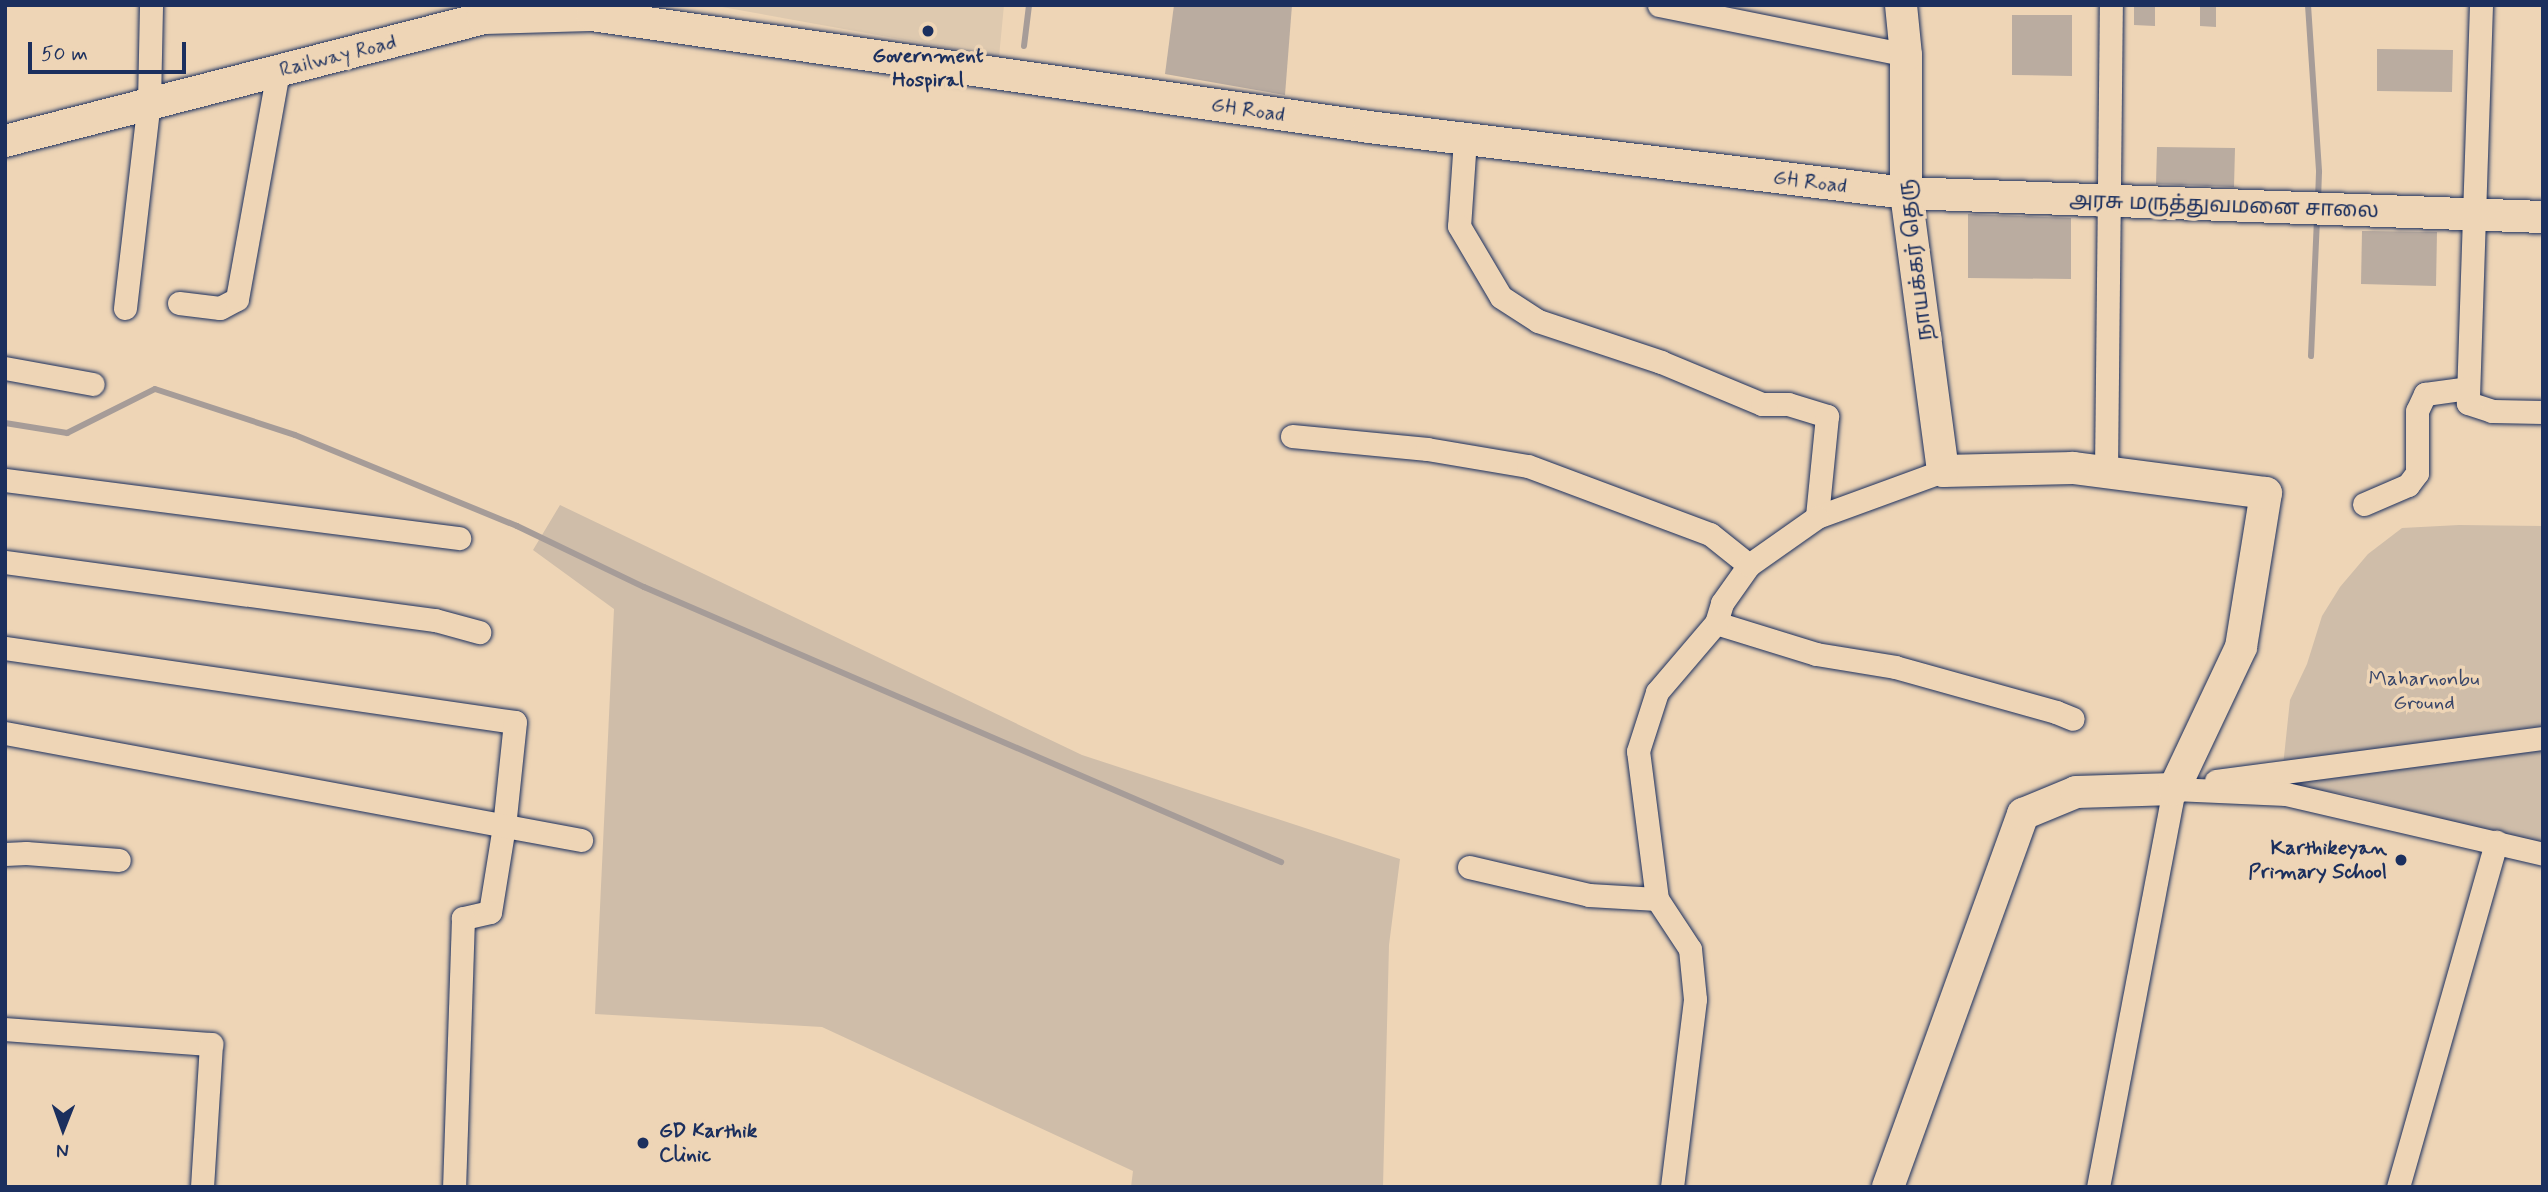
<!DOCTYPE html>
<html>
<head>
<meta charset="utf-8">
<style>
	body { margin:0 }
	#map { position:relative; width:2548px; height:1192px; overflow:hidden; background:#eed5b6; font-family:Mynerve,"Noto Sans Tamil",sans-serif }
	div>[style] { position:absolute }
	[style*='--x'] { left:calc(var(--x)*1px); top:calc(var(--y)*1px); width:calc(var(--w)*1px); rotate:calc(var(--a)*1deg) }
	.built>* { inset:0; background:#dec9af }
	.green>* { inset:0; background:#cfbda9 }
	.stream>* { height:6px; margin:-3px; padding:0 3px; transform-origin:3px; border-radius:3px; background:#a69c98 }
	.building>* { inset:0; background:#baaca0 }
	.roads { filter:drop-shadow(0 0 2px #1b2f5e) drop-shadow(0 0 2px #1b2f5e) }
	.street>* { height:23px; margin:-11.5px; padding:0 11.5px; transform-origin:11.5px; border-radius:11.5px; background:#eed5b6 }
	.secondary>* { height:32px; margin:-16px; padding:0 16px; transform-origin:16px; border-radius:16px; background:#eed5b6 }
	.dots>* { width:19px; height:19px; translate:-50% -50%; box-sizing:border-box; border:4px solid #eed5b6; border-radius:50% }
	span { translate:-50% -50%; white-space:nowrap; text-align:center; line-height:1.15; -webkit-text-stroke:7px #eed5b6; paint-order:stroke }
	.street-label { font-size:21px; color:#1b2f5e }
	.poi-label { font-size:21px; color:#1b2f5e; font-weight:700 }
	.right { translate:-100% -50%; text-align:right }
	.left { translate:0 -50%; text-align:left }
	.park-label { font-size:21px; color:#364469 }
	.frame { position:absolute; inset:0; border:7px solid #1b2f5e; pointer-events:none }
	.north { position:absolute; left:28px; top:1094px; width:70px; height:70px; -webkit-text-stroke:5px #eed5b6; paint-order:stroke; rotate:181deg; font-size:19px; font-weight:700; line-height:28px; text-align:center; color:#1b2f5e }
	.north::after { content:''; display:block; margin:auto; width:24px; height:32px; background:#1b2f5e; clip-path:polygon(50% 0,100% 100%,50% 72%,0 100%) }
	.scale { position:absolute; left:28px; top:42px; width:158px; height:32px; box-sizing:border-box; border:4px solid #1b2f5e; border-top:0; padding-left:9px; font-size:21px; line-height:24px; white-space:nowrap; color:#1b2f5e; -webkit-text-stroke:5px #eed5b6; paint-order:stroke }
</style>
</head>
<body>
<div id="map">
	<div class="built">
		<div style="clip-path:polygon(711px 5px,1004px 5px,999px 57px)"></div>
	</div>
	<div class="green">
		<div style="clip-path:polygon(560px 505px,1082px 755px,1400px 859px,1389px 945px,1383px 1187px,1131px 1187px,1133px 1171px,822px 1027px,595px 1014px,614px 609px,533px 550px)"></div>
		<div style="clip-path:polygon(2459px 525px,2543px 526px,2543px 845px,2351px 795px,2281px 785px,2290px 700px,2307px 664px,2322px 616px,2340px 587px,2368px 554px,2402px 528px)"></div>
	</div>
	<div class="stream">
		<div style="--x:2308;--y:5;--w:167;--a:86.2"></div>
		<div style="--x:2319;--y:172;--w:29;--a:92"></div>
		<div style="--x:1024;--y:46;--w:41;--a:-83"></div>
		<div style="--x:2311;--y:356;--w:138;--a:-87.5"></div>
		<div style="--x:5;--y:423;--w:63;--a:9.2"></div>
		<div style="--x:67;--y:433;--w:98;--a:-26.6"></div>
		<div style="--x:155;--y:389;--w:147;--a:18.2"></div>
		<div style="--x:295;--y:435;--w:240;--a:22.3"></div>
		<div style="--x:517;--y:526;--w:141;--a:25.7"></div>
		<div style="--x:644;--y:587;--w:694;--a:23.35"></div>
	</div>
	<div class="building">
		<div style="clip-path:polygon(1174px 5px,1292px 5px,1285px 95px,1165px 74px)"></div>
		<div style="clip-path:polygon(2134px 5px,2155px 5px,2155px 26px,2134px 25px)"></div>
		<div style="clip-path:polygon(2200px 5px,2216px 5px,2216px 27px,2200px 26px)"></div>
		<div style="clip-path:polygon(2012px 15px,2072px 15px,2072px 76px,2012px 75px)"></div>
		<div style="clip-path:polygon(2377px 49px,2453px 50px,2452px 92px,2377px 91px)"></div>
		<div style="clip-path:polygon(2157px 147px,2235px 148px,2234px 187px,2156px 184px)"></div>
		<div style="clip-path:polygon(1968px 214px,2071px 218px,2071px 279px,1968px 278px)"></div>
		<div style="clip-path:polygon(2362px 231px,2437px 232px,2436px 286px,2361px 284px)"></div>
	</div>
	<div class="roads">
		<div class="street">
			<div style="--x:1659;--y:5;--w:252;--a:11.4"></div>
			<div style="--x:2481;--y:5;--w:398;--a:91.9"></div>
			<div style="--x:2468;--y:403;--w:25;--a:18"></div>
			<div style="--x:2492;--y:411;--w:51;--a:1.1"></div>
			<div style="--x:1465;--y:139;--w:87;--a:93.9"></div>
			<div style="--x:1459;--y:226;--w:82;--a:59.4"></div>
			<div style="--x:1501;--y:297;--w:44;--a:33"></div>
			<div style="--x:1538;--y:321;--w:130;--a:18.4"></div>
			<div style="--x:1661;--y:362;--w:109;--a:22.6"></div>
			<div style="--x:1762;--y:404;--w:26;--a:0"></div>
			<div style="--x:1788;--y:404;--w:41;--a:17.1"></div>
			<div style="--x:1827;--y:416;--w:101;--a:95.7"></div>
			<div style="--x:1817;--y:517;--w:134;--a:-20.1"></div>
			<div style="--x:179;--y:303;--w:41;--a:7"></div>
			<div style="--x:220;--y:308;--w:19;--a:-28"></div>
			<div style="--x:237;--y:299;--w:232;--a:-79.8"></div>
			<div style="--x:125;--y:308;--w:207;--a:-83.4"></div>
			<div style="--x:149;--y:102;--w:97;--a:-88.8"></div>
			<div style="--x:5;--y:368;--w:89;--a:10.3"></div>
			<div style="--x:1292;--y:436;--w:136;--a:5.5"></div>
			<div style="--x:1427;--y:449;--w:102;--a:9.6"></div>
			<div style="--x:1528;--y:466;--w:194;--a:20.5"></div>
			<div style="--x:1710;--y:534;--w:50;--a:38.5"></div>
			<div style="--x:2106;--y:472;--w:467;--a:-89.4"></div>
			<div style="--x:5;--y:480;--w:458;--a:7.3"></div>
			<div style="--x:2364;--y:504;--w:48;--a:-23.4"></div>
			<div style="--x:2408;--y:485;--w:15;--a:-53"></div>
			<div style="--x:2417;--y:473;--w:62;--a:-90"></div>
			<div style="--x:2417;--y:411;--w:19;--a:-65"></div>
			<div style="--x:2425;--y:394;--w:43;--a:-7.9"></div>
			<div style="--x:5;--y:562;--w:434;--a:7.7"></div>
			<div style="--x:435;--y:620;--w:46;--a:15.3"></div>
			<div style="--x:1716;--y:623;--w:105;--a:17.2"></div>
			<div style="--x:1816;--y:654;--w:80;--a:9.3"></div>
			<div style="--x:1895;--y:667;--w:167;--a:15.6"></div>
			<div style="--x:2056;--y:712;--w:18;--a:22"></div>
			<div style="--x:5;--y:648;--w:515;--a:8.26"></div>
			<div style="--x:515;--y:722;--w:105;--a:96"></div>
			<div style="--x:504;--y:826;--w:87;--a:99.2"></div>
			<div style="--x:490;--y:912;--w:28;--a:167"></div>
			<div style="--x:463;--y:918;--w:269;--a:91.9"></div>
			<div style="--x:5;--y:733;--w:586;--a:10.52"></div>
			<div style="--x:2216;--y:781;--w:330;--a:-7.5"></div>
			<div style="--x:5;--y:854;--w:21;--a:-3"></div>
			<div style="--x:26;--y:853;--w:93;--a:4.3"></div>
			<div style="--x:1469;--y:867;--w:123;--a:13.1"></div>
			<div style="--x:1589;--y:895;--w:68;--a:3.4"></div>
			<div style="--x:5;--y:1029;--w:207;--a:4.2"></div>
			<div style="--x:211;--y:1044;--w:143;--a:93.6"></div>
			<div style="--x:1672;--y:1187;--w:189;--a:-83"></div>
			<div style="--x:1695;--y:999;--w:50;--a:-95.7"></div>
			<div style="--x:1690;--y:949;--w:60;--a:-123.4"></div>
			<div style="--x:1657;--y:899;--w:149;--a:-97.3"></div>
			<div style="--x:1638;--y:751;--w:62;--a:-72.1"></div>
			<div style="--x:1657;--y:692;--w:91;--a:-49.5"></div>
			<div style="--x:1716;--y:623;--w:21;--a:-73"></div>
			<div style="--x:1722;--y:603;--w:47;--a:-54.6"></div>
			<div style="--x:1749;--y:565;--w:83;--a:-35.2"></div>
			<div style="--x:2098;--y:1187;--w:405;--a:-79.2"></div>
			<div style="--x:2174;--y:789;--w:112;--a:2.6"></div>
			<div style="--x:2286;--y:794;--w:264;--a:13.1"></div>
			<div style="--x:2398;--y:1187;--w:359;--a:-74.1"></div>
		</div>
		<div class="secondary">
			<div style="--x:5;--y:141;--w:494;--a:-14.4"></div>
			<div style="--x:483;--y:18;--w:109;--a:-1.6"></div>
			<div style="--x:592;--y:15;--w:785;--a:8.2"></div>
			<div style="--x:1369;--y:127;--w:541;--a:7.01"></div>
			<div style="--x:1906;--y:193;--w:637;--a:2.16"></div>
			<div style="--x:1888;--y:1187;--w:397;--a:-70.1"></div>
			<div style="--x:2023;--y:814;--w:57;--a:-22.5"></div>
			<div style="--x:2076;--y:792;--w:98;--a:-1.8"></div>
			<div style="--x:2174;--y:789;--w:157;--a:-64.7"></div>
			<div style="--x:2241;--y:647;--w:156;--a:-80.8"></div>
			<div style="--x:2266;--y:493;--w:195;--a:-172.6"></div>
			<div style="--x:2073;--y:468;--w:130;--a:178.7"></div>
			<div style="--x:1943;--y:471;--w:280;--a:-97.6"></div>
			<div style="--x:1906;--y:193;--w:138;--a:-90"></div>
			<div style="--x:1906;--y:55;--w:50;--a:-95.7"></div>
		</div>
	</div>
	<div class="dots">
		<div style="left:928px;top:31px;background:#1b2f5e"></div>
		<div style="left:2401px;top:860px;background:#1b2f5e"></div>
		<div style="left:643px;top:1143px;background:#1b2f5e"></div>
	</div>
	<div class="street-label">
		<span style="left:338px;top:56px;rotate:-14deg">Railway Road</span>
		<span style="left:1248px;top:110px;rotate:8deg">GH Road</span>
		<span style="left:1810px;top:182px;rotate:7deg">GH Road</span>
		<span style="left:2224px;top:206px;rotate:2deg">அரசு மருத்துவமனை சாலை</span>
		<span style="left:1916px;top:260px;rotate:-97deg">நாயக்கர் தெரு</span>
	</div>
	<div class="poi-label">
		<span style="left:928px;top:68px">Government<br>Hospiral</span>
		<span class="right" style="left:2387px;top:860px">Karthikeyan<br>Primary School</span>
		<span class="left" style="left:659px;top:1143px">GD Karthik<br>Clinic</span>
	</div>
	<div class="park-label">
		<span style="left:2424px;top:691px">Maharnonbu<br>Ground</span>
	</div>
	<div class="frame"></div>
	<div class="north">N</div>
	<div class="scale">50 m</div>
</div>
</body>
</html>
